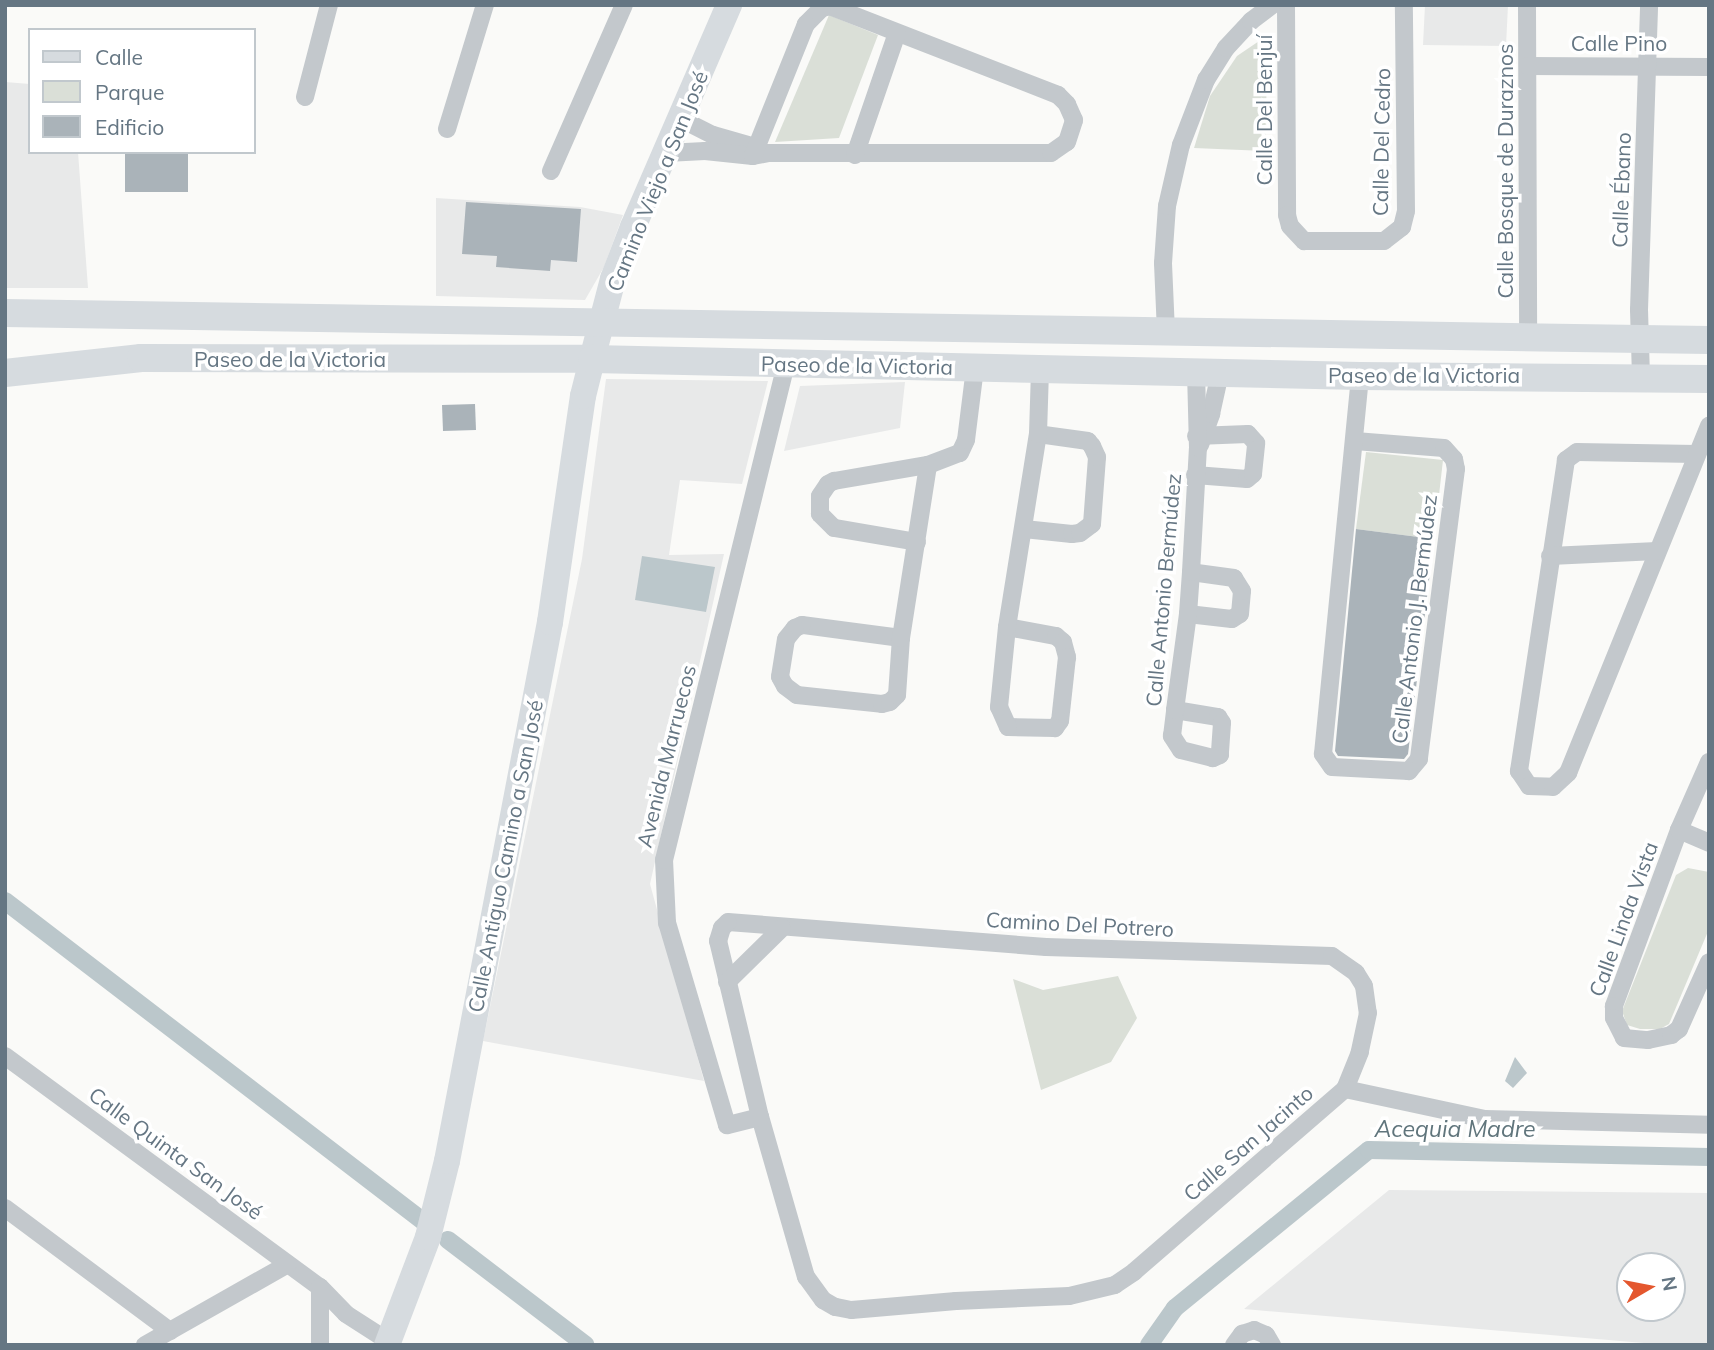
<!DOCTYPE html>
<html>
<head>
<meta charset="utf-8">
<style>
	body { margin:0 }
	#map { position:relative; width:1714px; height:1350px; overflow:hidden; background:#fafaf8; font-family:Mulish,sans-serif }
	div>[style] { position:absolute }
	[style*='--x'] { left:calc(var(--x)*1px); top:calc(var(--y)*1px); width:calc(var(--w)*1px); rotate:calc(var(--a)*1deg) }
	.built>* { inset:0; background:#e8e9e9 }
	.green>* { inset:0; background:#dadfd7 }
	.water>* { inset:0; background:#bbc7cb }
	.canal>* { height:18px; margin:-9px; padding:0 9px; transform-origin:9px; border-radius:9px; background:#bbc7cb }
	.building>* { inset:0; background:#aab3b9 }
	.street>* { height:18px; margin:-9px; padding:0 9px; transform-origin:9px; border-radius:9px; background:#c3c8cc }
	.secondary>* { height:26px; margin:-13px; padding:0 13px; transform-origin:13px; border-radius:13px; background:#d6dbdf }
	.primary>* { height:28px; margin:-14px; padding:0 14px; transform-origin:14px; border-radius:14px; background:#d6dbdf }
	span { translate:-50% -50%; white-space:nowrap; text-align:center; line-height:1.15; -webkit-text-stroke:7px #fff; paint-order:stroke }
	.street-label { font-size:21px; color:#657683 }
	.water-label { font-size:23px; color:#60757c; font-style:italic }
	.frame { position:absolute; inset:0; border:7px solid #657683; pointer-events:none }
	.legend { position:absolute; left:28px; top:28px; width:228px; height:126px; box-sizing:border-box; background:#fff; border:2px solid #c1c8cd; margin:0; padding:9px 12px; list-style:none; font-size:21px; color:#657683 }
	.legend li { display:flex; align-items:center; gap:14px; height:35px }
	.legend b { width:35px; border:2px solid #c1c8cd }
	.north { position:absolute; left:1616px; top:1252px; width:70px; height:70px; box-sizing:border-box; background:#fff; border:2px solid #c1c8cd; border-radius:50%; rotate:80deg; font-size:19px; font-weight:700; line-height:28px; text-align:center; color:#657683 }
	.north::after { content:''; display:block; margin:auto; width:24px; height:32px; background:#e4572e; clip-path:polygon(50% 0,100% 100%,50% 72%,0 100%) }
</style>
</head>
<body>
<div id="map">
	<div class="built">
		<div style="clip-path:polygon(1425px 5px,1508px 5px,1506px 46px,1423px 45px)"></div>
		<div style="clip-path:polygon(5px 82px,30px 84px,30px 152px,78px 152px,88px 288px,5px 288px)"></div>
		<div style="clip-path:polygon(436px 198px,580px 207px,623px 215px,604px 267px,585px 300px,436px 296px)"></div>
		<div style="clip-path:polygon(606px 379px,768px 381px,742px 484px,680px 480px,669px 555px,724px 554px,650px 884px,704px 1081px,483px 1041px,582px 559px)"></div>
		<div style="clip-path:polygon(905px 382px,900px 428px,784px 451px,800px 386px)"></div>
		<div style="clip-path:polygon(evenodd,1389px 1190px,1709px 1193px,1709px 1345px,1667px 1345px,1244px 1309px,1389px 1190px,1672px 1266px,1672px 1308px,1630px 1308px,1630px 1266px,1672px 1266px)"></div>
	</div>
	<div class="green">
		<div style="clip-path:polygon(829px 15px,878px 35px,839px 138px,775px 142px)"></div>
		<div style="clip-path:polygon(1268px 35px,1265px 151px,1194px 148px,1210px 96px,1237px 56px)"></div>
		<div style="clip-path:polygon(1366px 452px,1443px 460px,1434px 539px,1356px 529px)"></div>
		<div style="clip-path:polygon(1688px 868px,1709px 872px,1709px 929px,1669px 1024px,1660px 1029px,1640px 1029px,1627px 1025px,1622px 1011px,1676px 875px)"></div>
		<div style="clip-path:polygon(1118px 976px,1137px 1018px,1111px 1062px,1041px 1090px,1013px 979px,1043px 990px)"></div>
	</div>
	<div class="water">
		<div style="clip-path:polygon(642px 556px,715px 567px,706px 612px,635px 600px)"></div>
		<div style="clip-path:polygon(1515px 1057px,1527px 1073px,1513px 1088px,1505px 1081px)"></div>
	</div>
	<div class="canal">
		<div style="--x:5;--y:901;--w:526;--a:37.44"></div>
		<div style="--x:448;--y:1240;--w:173;--a:37.3"></div>
		<div style="--x:1149;--y:1345;--w:45;--a:-54.9"></div>
		<div style="--x:1175;--y:1308;--w:250;--a:-39.2"></div>
		<div style="--x:1369;--y:1150;--w:340;--a:1.2"></div>
	</div>
	<div class="building">
		<div style="clip-path:polygon(125px 152px,188px 152px,188px 192px,125px 192px)"></div>
		<div style="clip-path:polygon(466px 202px,581px 209px,577px 262px,551px 260px,550px 271px,496px 267px,497px 256px,462px 254px)"></div>
		<div style="clip-path:polygon(475px 404px,476px 430px,443px 431px,442px 405px)"></div>
		<div style="clip-path:polygon(1356px 529px,1434px 539px,1408px 754px,1404px 759px,1338px 756px,1335px 751px)"></div>
	</div>
	<div class="street">
		<div style="--x:1286;--y:5;--w:210;--a:89.7"></div>
		<div style="--x:1287;--y:215;--w:11;--a:75"></div>
		<div style="--x:1290;--y:226;--w:21;--a:47"></div>
		<div style="--x:1304;--y:241;--w:80;--a:0"></div>
		<div style="--x:1384;--y:241;--w:23;--a:-38"></div>
		<div style="--x:1402;--y:227;--w:16;--a:-76"></div>
		<div style="--x:1406;--y:211;--w:206;--a:-90.6"></div>
		<div style="--x:1527;--y:5;--w:332;--a:89.8"></div>
		<div style="--x:1528;--y:66;--w:181;--a:0.3"></div>
		<div style="--x:305;--y:97;--w:95;--a:-75.4"></div>
		<div style="--x:681;--y:119;--w:36;--a:27"></div>
		<div style="--x:713;--y:135;--w:48;--a:15.8"></div>
		<div style="--x:447;--y:129;--w:130;--a:-73"></div>
		<div style="--x:666;--y:153;--w:39;--a:-3"></div>
		<div style="--x:705;--y:151;--w:48;--a:5.9"></div>
		<div style="--x:753;--y:156;--w:15;--a:-11"></div>
		<div style="--x:768;--y:153;--w:283;--a:0"></div>
		<div style="--x:1051;--y:153;--w:19;--a:-35"></div>
		<div style="--x:1067;--y:142;--w:23;--a:-72"></div>
		<div style="--x:1074;--y:120;--w:17;--a:-114"></div>
		<div style="--x:1067;--y:104;--w:13;--a:-135"></div>
		<div style="--x:1058;--y:95;--w:245;--a:-158.7"></div>
		<div style="--x:830;--y:6;--w:8;--a:166"></div>
		<div style="--x:822;--y:8;--w:23;--a:135"></div>
		<div style="--x:806;--y:24;--w:142;--a:111.9"></div>
		<div style="--x:855;--y:155;--w:129;--a:-71"></div>
		<div style="--x:551;--y:171;--w:181;--a:-66.3"></div>
		<div style="--x:1166;--y:332;--w:69;--a:-92.5"></div>
		<div style="--x:1163;--y:263;--w:57;--a:-86"></div>
		<div style="--x:1167;--y:206;--w:63;--a:-77.1"></div>
		<div style="--x:1181;--y:145;--w:70;--a:-69"></div>
		<div style="--x:1206;--y:80;--w:38;--a:-58"></div>
		<div style="--x:1226;--y:48;--w:37;--a:-47"></div>
		<div style="--x:1251;--y:21;--w:26;--a:-37"></div>
		<div style="--x:1641;--y:377;--w:67;--a:-91.7"></div>
		<div style="--x:1639;--y:310;--w:305;--a:-88.1"></div>
		<div style="--x:1355;--y:441;--w:89;--a:4.5"></div>
		<div style="--x:1444;--y:448;--w:15;--a:48"></div>
		<div style="--x:1454;--y:459;--w:10;--a:79"></div>
		<div style="--x:1456;--y:469;--w:292;--a:97.3"></div>
		<div style="--x:1419;--y:759;--w:16;--a:130"></div>
		<div style="--x:1409;--y:771;--w:77;--a:-177"></div>
		<div style="--x:1332;--y:767;--w:16;--a:-125"></div>
		<div style="--x:1323;--y:754;--w:380;--a:-84.4"></div>
		<div style="--x:1200;--y:445;--w:33;--a:-70"></div>
		<div style="--x:1211;--y:414;--w:42;--a:-77.6"></div>
		<div style="--x:1696;--y:454;--w:119;--a:-179"></div>
		<div style="--x:1577;--y:452;--w:14;--a:144"></div>
		<div style="--x:1566;--y:460;--w:315;--a:98.6"></div>
		<div style="--x:1519;--y:771;--w:18;--a:56"></div>
		<div style="--x:1529;--y:786;--w:24;--a:2"></div>
		<div style="--x:1553;--y:787;--w:21;--a:-43"></div>
		<div style="--x:1568;--y:773;--w:375;--a:-67.9"></div>
		<div style="--x:1195;--y:475;--w:52;--a:4.4"></div>
		<div style="--x:1247;--y:479;--w:8;--a:-40"></div>
		<div style="--x:1253;--y:474;--w:31;--a:-84"></div>
		<div style="--x:1256;--y:443;--w:12;--a:-132"></div>
		<div style="--x:1248;--y:434;--w:52;--a:177.8"></div>
		<div style="--x:1024;--y:529;--w:48;--a:5.9"></div>
		<div style="--x:1072;--y:534;--w:8;--a:-7"></div>
		<div style="--x:1080;--y:533;--w:15;--a:-37"></div>
		<div style="--x:1092;--y:524;--w:67;--a:-85.7"></div>
		<div style="--x:1097;--y:457;--w:12;--a:-114"></div>
		<div style="--x:1092;--y:446;--w:6;--a:-129"></div>
		<div style="--x:1088;--y:441;--w:50;--a:-172"></div>
		<div style="--x:917;--y:542;--w:84;--a:-170.4"></div>
		<div style="--x:834;--y:528;--w:20;--a:-135"></div>
		<div style="--x:820;--y:514;--w:18;--a:-90"></div>
		<div style="--x:820;--y:496;--w:14;--a:-56"></div>
		<div style="--x:828;--y:484;--w:7;--a:-27"></div>
		<div style="--x:834;--y:481;--w:95;--a:-9.7"></div>
		<div style="--x:928;--y:465;--w:34;--a:-21"></div>
		<div style="--x:960;--y:453;--w:14;--a:-65"></div>
		<div style="--x:966;--y:440;--w:73;--a:-82.9"></div>
		<div style="--x:1550;--y:556;--w:107;--a:-2.7"></div>
		<div style="--x:1188;--y:614;--w:44;--a:6.5"></div>
		<div style="--x:1232;--y:619;--w:9;--a:-32"></div>
		<div style="--x:1240;--y:614;--w:23;--a:-85"></div>
		<div style="--x:1242;--y:591;--w:15;--a:-122"></div>
		<div style="--x:1234;--y:578;--w:43;--a:-172.1"></div>
		<div style="--x:1007;--y:627;--w:50;--a:10.4"></div>
		<div style="--x:1056;--y:636;--w:9;--a:41"></div>
		<div style="--x:1063;--y:642;--w:16;--a:75"></div>
		<div style="--x:1067;--y:657;--w:64;--a:96.2"></div>
		<div style="--x:1060;--y:721;--w:9;--a:126"></div>
		<div style="--x:1055;--y:728;--w:47;--a:-178.8"></div>
		<div style="--x:1008;--y:727;--w:22;--a:-114"></div>
		<div style="--x:999;--y:707;--w:80;--a:-84.3"></div>
		<div style="--x:1007;--y:627;--w:195;--a:-80.9"></div>
		<div style="--x:1038;--y:434;--w:65;--a:-88.2"></div>
		<div style="--x:901;--y:638;--w:100;--a:-172.5"></div>
		<div style="--x:802;--y:625;--w:8;--a:157"></div>
		<div style="--x:795;--y:628;--w:14;--a:129"></div>
		<div style="--x:786;--y:639;--w:38;--a:99"></div>
		<div style="--x:780;--y:677;--w:10;--a:61"></div>
		<div style="--x:785;--y:686;--w:15;--a:37"></div>
		<div style="--x:797;--y:695;--w:85;--a:6"></div>
		<div style="--x:882;--y:704;--w:8;--a:-14"></div>
		<div style="--x:890;--y:702;--w:10;--a:-45"></div>
		<div style="--x:897;--y:695;--w:57;--a:-86"></div>
		<div style="--x:901;--y:638;--w:175;--a:-81.1"></div>
		<div style="--x:1175;--y:710;--w:44;--a:9.2"></div>
		<div style="--x:1218;--y:717;--w:7;--a:56"></div>
		<div style="--x:1222;--y:723;--w:32;--a:94"></div>
		<div style="--x:1220;--y:755;--w:8;--a:157"></div>
		<div style="--x:1213;--y:758;--w:33;--a:-166"></div>
		<div style="--x:1181;--y:750;--w:17;--a:-123"></div>
		<div style="--x:1172;--y:736;--w:26;--a:-83"></div>
		<div style="--x:1175;--y:710;--w:97;--a:-82.3"></div>
		<div style="--x:1188;--y:614;--w:42;--a:-85.9"></div>
		<div style="--x:1191;--y:572;--w:124;--a:-86.8"></div>
		<div style="--x:1198;--y:448;--w:76;--a:-91.5"></div>
		<div style="--x:1709;--y:762;--w:74;--a:113.8"></div>
		<div style="--x:1679;--y:830;--w:188;--a:110.3"></div>
		<div style="--x:1614;--y:1006;--w:12;--a:90"></div>
		<div style="--x:1614;--y:1018;--w:22;--a:63"></div>
		<div style="--x:1624;--y:1038;--w:24;--a:5"></div>
		<div style="--x:1648;--y:1040;--w:24;--a:-12"></div>
		<div style="--x:1671;--y:1035;--w:10;--a:-37"></div>
		<div style="--x:1679;--y:1029;--w:73;--a:-65.9"></div>
		<div style="--x:1679;--y:830;--w:33;--a:23"></div>
		<div style="--x:728;--y:922;--w:319;--a:4.5"></div>
		<div style="--x:1046;--y:947;--w:286;--a:1.8"></div>
		<div style="--x:1332;--y:956;--w:29;--a:35"></div>
		<div style="--x:1356;--y:973;--w:15;--a:58"></div>
		<div style="--x:1364;--y:986;--w:27;--a:82"></div>
		<div style="--x:1368;--y:1013;--w:40;--a:102"></div>
		<div style="--x:1360;--y:1052;--w:40;--a:112"></div>
		<div style="--x:1345;--y:1089;--w:279;--a:139.1"></div>
		<div style="--x:1134;--y:1272;--w:23;--a:146"></div>
		<div style="--x:1115;--y:1285;--w:47;--a:166.6"></div>
		<div style="--x:1069;--y:1296;--w:113;--a:177.5"></div>
		<div style="--x:956;--y:1301;--w:105;--a:175.1"></div>
		<div style="--x:851;--y:1310;--w:16;--a:-169"></div>
		<div style="--x:835;--y:1307;--w:14;--a:-150"></div>
		<div style="--x:823;--y:1300;--w:29;--a:-126"></div>
		<div style="--x:806;--y:1277;--w:166;--a:-106"></div>
		<div style="--x:760;--y:1117;--w:181;--a:-103.4"></div>
		<div style="--x:718;--y:941;--w:14;--a:-73"></div>
		<div style="--x:722;--y:928;--w:8;--a:-45"></div>
		<div style="--x:727;--y:982;--w:77;--a:-44.5"></div>
		<div style="--x:5;--y:1056;--w:391;--a:36.3"></div>
		<div style="--x:320;--y:1287;--w:37;--a:46"></div>
		<div style="--x:346;--y:1314;--w:50;--a:32.7"></div>
		<div style="--x:1345;--y:1089;--w:143;--a:12.1"></div>
		<div style="--x:1485;--y:1119;--w:224;--a:1.5"></div>
		<div style="--x:760;--y:1117;--w:34;--a:166"></div>
		<div style="--x:727;--y:1125;--w:211;--a:-106.5"></div>
		<div style="--x:667;--y:923;--w:63;--a:-92.7"></div>
		<div style="--x:664;--y:860;--w:511;--a:-76.18"></div>
		<div style="--x:5;--y:1208;--w:206;--a:36.7"></div>
		<div style="--x:145;--y:1345;--w:164;--a:-29.5"></div>
		<div style="--x:320;--y:1345;--w:58;--a:-90"></div>
		<div style="--x:1234;--y:1345;--w:14;--a:-54"></div>
		<div style="--x:1242;--y:1334;--w:13;--a:-18"></div>
		<div style="--x:1254;--y:1330;--w:13;--a:23"></div>
		<div style="--x:1266;--y:1335;--w:12;--a:59"></div>
	</div>
	<div class="secondary">
		<div style="--x:387;--y:1345;--w:116;--a:-69.2"></div>
		<div style="--x:428;--y:1237;--w:78;--a:-76"></div>
		<div style="--x:447;--y:1161;--w:549;--a:-79.18"></div>
		<div style="--x:550;--y:622;--w:228;--a:-81.7"></div>
		<div style="--x:583;--y:396;--w:38;--a:-76"></div>
		<div style="--x:592;--y:359;--w:83;--a:-75.3"></div>
		<div style="--x:613;--y:279;--w:56;--a:-69"></div>
		<div style="--x:633;--y:227;--w:242;--a:-66.6"></div>
	</div>
	<div class="primary">
		<div style="--x:5;--y:313;--w:1704;--a:0.91"></div>
		<div style="--x:5;--y:373;--w:137;--a:-6.3"></div>
		<div style="--x:141;--y:358;--w:451;--a:0.1"></div>
		<div style="--x:592;--y:359;--w:768;--a:1.27"></div>
		<div style="--x:1360;--y:376;--w:349;--a:0.5"></div>
	</div>
	<div class="street-label">
		<span style="left:1619px;top:43px">Calle Pino</span>
		<span style="left:1264px;top:110px;rotate:-90deg">Calle Del Benjuí</span>
		<span style="left:1381px;top:142px;rotate:-89deg">Calle Del Cedro</span>
		<span style="left:1505px;top:171px;rotate:-90deg">Calle Bosque de Duraznos</span>
		<span style="left:657px;top:181px;rotate:-68deg">Camino Viejo a San José</span>
		<span style="left:1621px;top:190px;rotate:-88deg">Calle Ébano</span>
		<span style="left:290px;top:359px">Paseo de la Victoria</span>
		<span style="left:857px;top:365px;rotate:1deg">Paseo de la Victoria</span>
		<span style="left:1424px;top:375px">Paseo de la Victoria</span>
		<span style="left:1163px;top:590px;rotate:-85deg">Calle Antonio Bermúdez</span>
		<span style="left:1414px;top:619px;rotate:-83deg">Calle Antonio J. Bermúdez</span>
		<span style="left:666px;top:756px;rotate:-76deg">Avenida Marruecos</span>
		<span style="left:505px;top:856px;rotate:-79deg">Calle Antiguo Camino a San José</span>
		<span style="left:1623px;top:919px;rotate:-70deg">Calle Linda Vista</span>
		<span style="left:1080px;top:924px;rotate:3deg">Camino Del Potrero</span>
		<span style="left:1248px;top:1143px;rotate:-41deg">Calle San Jacinto</span>
		<span style="left:176px;top:1153px;rotate:36deg">Calle Quinta San José</span>
	</div>
	<div class="water-label">
		<span style="left:1455px;top:1129px">Acequia Madre</span>
	</div>
	<div class="frame"></div>
	<ul class="legend">
	<li><b style="height:9px;background:#d6dbdf"></b>Calle</li>
	<li><b style="height:19px;background:#dadfd7"></b>Parque</li>
	<li><b style="height:19px;background:#aab3b9"></b>Edificio</li>
	</ul>
	<div class="north">N</div>
</div>
</body>
</html>
